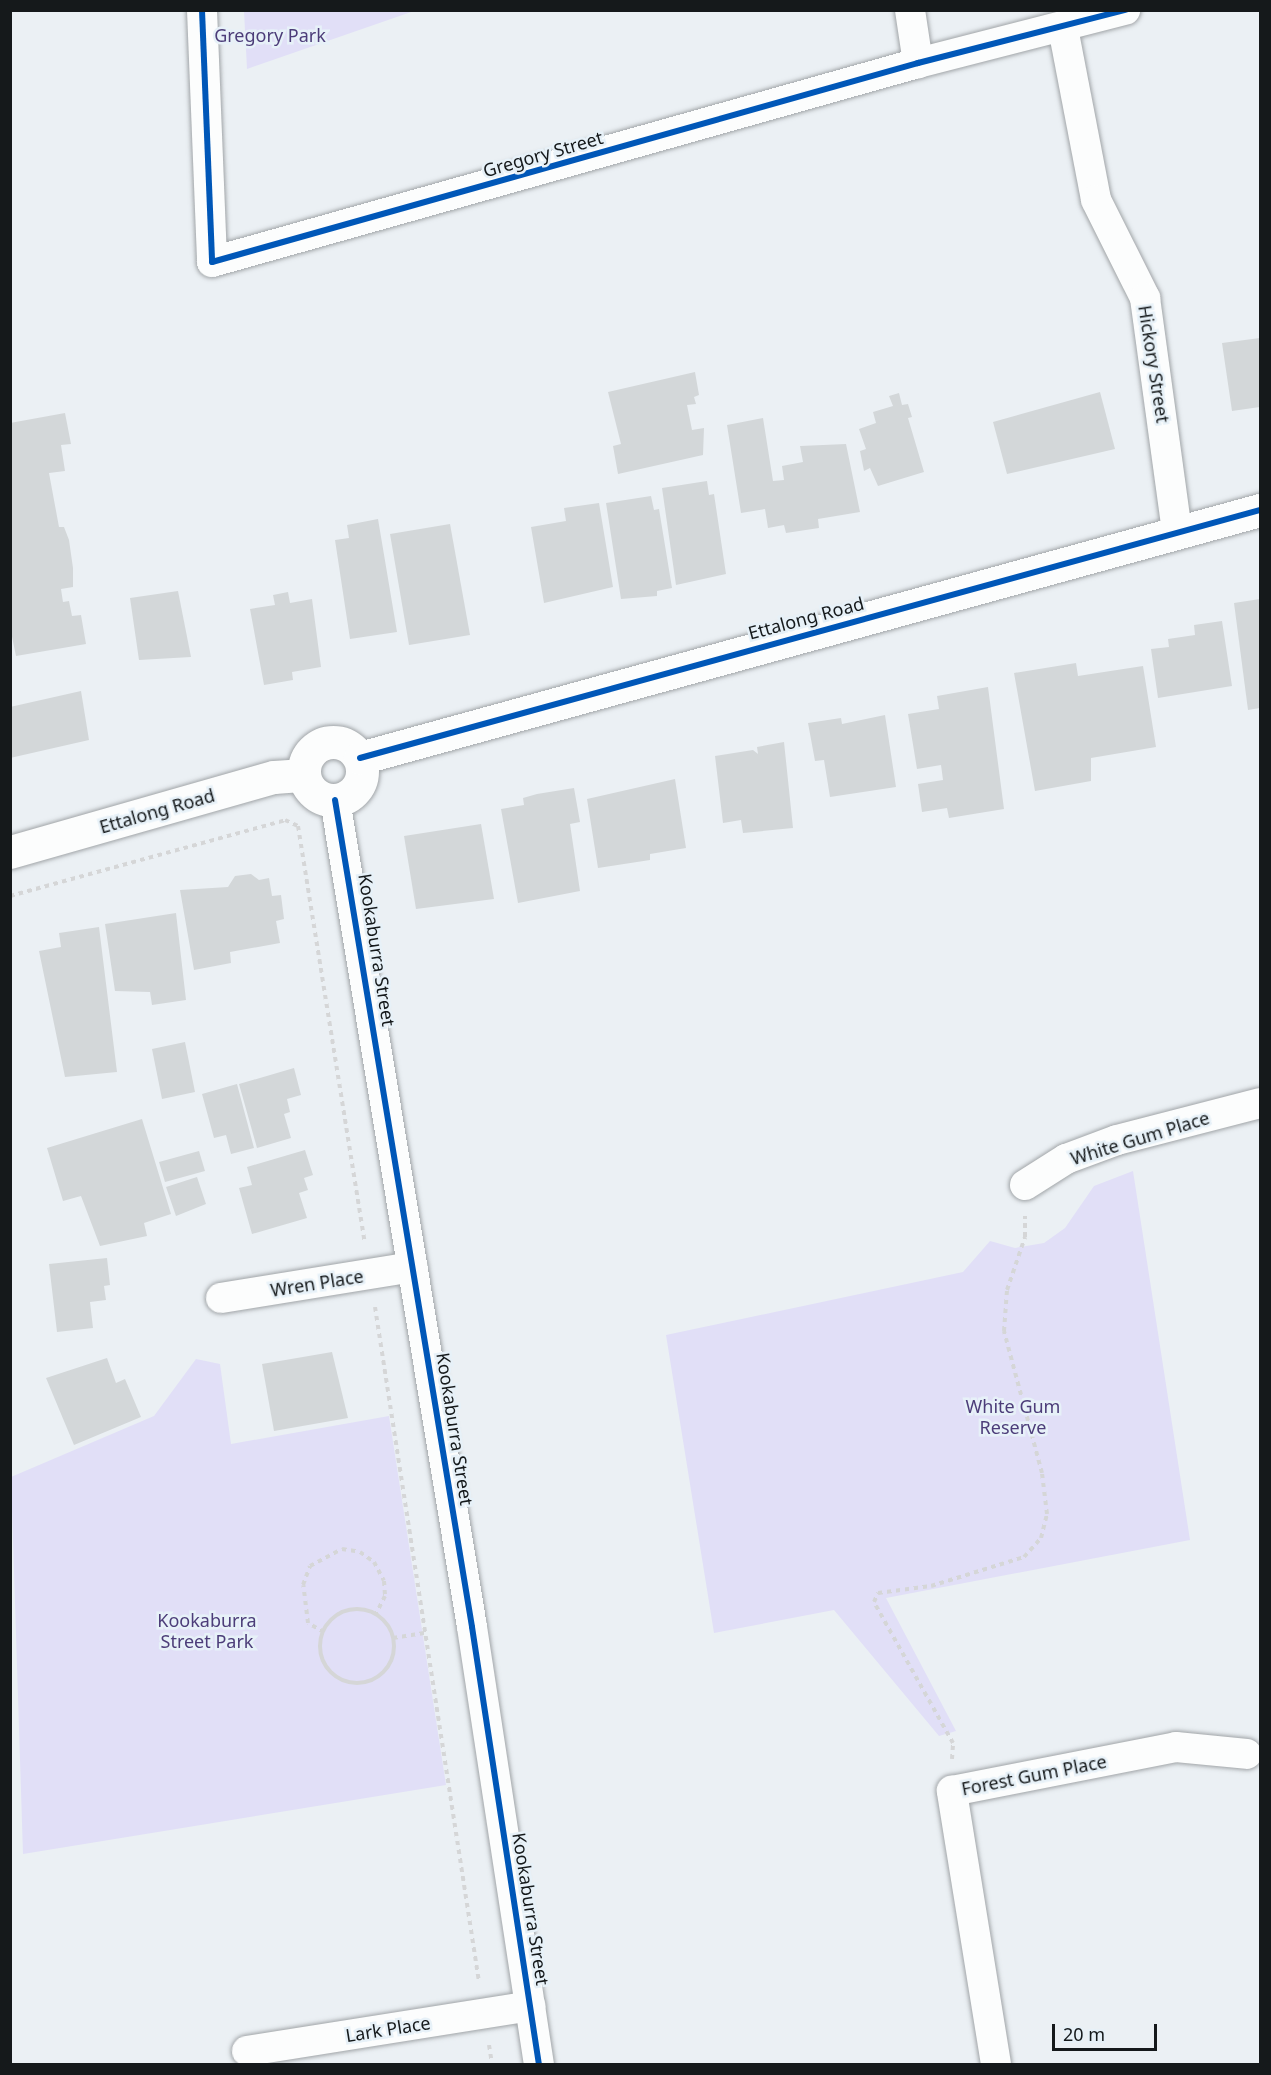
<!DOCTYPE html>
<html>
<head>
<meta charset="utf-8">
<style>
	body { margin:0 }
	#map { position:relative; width:1271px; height:2075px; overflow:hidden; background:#ebf0f4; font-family:"Noto Sans",sans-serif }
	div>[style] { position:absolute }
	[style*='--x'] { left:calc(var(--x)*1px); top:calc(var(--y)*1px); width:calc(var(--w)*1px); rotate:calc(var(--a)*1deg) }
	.green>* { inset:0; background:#e1dff7 }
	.building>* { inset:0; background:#d3d7d9 }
	.path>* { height:4px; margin-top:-2px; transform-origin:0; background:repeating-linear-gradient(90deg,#d5d6d7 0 4.5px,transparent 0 9px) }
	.path>.ring { margin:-2px; padding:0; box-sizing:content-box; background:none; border:4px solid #d5d6d7; border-radius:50% }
	.roads { filter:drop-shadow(0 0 2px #a1a5a8) drop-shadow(0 0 2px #a1a5a8) }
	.street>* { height:30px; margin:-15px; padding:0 15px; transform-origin:15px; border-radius:15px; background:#fcfdfd }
	.secondary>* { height:33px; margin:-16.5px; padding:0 16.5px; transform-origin:16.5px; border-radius:16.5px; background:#fcfdfd }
	.secondary>.ring { margin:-16.5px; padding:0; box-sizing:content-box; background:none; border:33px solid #fcfdfd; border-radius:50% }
	.cycleway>* { height:6px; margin:-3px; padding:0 3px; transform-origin:3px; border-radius:3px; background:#0057b8 }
	span { translate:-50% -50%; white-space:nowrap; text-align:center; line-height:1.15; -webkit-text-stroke:5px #e7f1f8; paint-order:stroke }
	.park-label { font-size:18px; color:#4c3d79 }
	.street-label { font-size:18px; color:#15191b }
	.frame { position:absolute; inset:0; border:12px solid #15191b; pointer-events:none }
	.scale { position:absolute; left:1052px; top:2024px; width:105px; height:27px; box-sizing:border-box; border:3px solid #15191b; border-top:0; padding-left:8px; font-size:18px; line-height:21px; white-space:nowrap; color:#15191b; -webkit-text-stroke:4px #e7f1f8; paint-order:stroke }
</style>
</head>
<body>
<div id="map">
	<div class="green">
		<div style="clip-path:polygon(244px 11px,244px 10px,414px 11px,247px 69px)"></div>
		<div style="clip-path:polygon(1133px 1171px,1190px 1540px,886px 1598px,956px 1731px,939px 1736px,834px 1610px,714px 1633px,666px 1335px,963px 1272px,990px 1241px,1015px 1248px,1044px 1243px,1065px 1228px,1094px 1186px)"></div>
		<div style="clip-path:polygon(196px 1359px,220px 1364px,231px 1444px,389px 1416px,446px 1785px,23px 1854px,11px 1477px,154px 1416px)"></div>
	</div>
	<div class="building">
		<div style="clip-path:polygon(1260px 338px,1260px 407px,1232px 411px,1222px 343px)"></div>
		<div style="clip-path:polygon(695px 372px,699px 395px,694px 397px,696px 404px,687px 405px,692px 430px,704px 428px,703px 455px,618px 474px,613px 446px,621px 444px,608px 392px)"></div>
		<div style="clip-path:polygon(1100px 392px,1115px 449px,1007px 474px,993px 422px)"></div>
		<div style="clip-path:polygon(899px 393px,902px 405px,908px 404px,912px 417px,908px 418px,924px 472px,878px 486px,870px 468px,864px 471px,860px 451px,866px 449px,859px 429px,876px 423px,873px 412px,893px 406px,889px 396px)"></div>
		<div style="clip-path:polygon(65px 413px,71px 444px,61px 445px,65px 471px,49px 473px,59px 527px,64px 527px,69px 540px,73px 568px,73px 587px,61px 589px,63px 602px,69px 601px,72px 616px,81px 615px,86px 644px,16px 656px,10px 627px,10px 423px)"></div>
		<div style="clip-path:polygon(763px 418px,773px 481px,784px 480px,782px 466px,803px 462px,800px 446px,846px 444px,860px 512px,818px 519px,819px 528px,786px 533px,784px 525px,768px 528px,765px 509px,741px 513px,727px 425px)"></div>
		<div style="clip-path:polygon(707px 481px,709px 495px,714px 494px,726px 574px,676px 585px,662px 488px)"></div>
		<div style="clip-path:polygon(651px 496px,654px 510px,659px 509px,672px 588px,657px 591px,657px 596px,621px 599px,606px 503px)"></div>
		<div style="clip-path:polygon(599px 503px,613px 587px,544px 603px,531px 527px,566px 521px,564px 508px)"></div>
		<div style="clip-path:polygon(378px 519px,397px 632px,350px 639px,335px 540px,349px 538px,347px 525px)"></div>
		<div style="clip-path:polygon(450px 524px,470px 635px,409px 645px,390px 534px)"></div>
		<div style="clip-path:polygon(178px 591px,191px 657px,139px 660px,130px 598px)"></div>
		<div style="clip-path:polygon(288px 592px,290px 603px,312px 599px,321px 667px,292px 672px,293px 680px,264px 685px,250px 609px,275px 605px,273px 595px)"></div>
		<div style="clip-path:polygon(1260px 599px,1260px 708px,1248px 710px,1234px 603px)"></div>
		<div style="clip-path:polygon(1222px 621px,1232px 686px,1158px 698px,1151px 649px,1169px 647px,1168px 639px,1195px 635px,1194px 625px)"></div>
		<div style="clip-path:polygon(1076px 663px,1078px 676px,1143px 666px,1156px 747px,1091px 758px,1091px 781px,1035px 791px,1014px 673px)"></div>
		<div style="clip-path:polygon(988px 687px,1004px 809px,949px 818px,947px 808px,922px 812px,918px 784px,943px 780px,941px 765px,917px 769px,908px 714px,939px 709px,937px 696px)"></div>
		<div style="clip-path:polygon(81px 691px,89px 740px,10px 758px,10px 707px)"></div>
		<div style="clip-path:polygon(885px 715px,896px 787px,830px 797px,824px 760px,815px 761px,808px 723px,841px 718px,842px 724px)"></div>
		<div style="clip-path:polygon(784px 742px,793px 828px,743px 833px,741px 820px,723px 823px,715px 756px,753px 750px,758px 754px,757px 747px)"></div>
		<div style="clip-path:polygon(675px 779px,686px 848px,650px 854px,650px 860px,598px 868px,587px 799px)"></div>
		<div style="clip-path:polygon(574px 788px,580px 822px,570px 824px,580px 891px,518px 903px,501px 809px,524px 805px,523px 798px,537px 794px)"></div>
		<div style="clip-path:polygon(481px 824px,494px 899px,416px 909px,404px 836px)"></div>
		<div style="clip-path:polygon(251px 874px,259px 880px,269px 878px,272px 896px,281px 895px,284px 919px,276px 921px,280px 943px,230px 952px,231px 963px,194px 970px,180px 890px,228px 887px,235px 876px)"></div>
		<div style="clip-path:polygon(176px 913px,186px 1000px,152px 1005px,150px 992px,115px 991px,105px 924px)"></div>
		<div style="clip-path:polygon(99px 927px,117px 1072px,65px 1077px,39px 951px,61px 947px,59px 933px)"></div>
		<div style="clip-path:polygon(185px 1042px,195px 1092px,162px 1099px,152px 1049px)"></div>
		<div style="clip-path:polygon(294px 1068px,301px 1095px,287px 1099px,290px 1112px,284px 1114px,291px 1138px,257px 1148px,239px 1084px)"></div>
		<div style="clip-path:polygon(237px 1084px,254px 1148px,231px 1154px,226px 1135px,214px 1138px,202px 1094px)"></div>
		<div style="clip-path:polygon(142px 1119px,171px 1214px,144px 1223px,147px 1236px,100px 1246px,81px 1196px,63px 1201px,47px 1148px)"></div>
		<div style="clip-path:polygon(305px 1150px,313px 1175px,304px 1178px,308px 1190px,299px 1193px,307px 1218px,252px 1234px,239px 1188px,252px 1185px,247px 1167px)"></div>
		<div style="clip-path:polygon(199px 1151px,205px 1171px,165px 1182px,159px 1162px)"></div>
		<div style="clip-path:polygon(197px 1177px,206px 1204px,176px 1216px,166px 1187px)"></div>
		<div style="clip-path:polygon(107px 1258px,110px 1285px,104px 1286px,106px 1300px,90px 1302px,93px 1328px,57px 1332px,49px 1264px)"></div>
		<div style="clip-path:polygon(332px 1352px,348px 1418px,274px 1431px,262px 1364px)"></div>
		<div style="clip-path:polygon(107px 1358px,116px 1383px,125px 1379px,141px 1417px,74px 1445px,46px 1378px)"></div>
	</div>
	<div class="path">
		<div style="--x:10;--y:896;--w:285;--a:-15.4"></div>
		<div style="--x:285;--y:820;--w:14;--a:25"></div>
		<div style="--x:298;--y:826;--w:422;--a:80.9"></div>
		<div style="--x:375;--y:1307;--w:683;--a:81.24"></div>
		<div class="ring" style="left:320px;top:1609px;width:70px;height:70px"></div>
		<div style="--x:324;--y:1632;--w:18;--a:-151"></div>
		<div style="--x:308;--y:1623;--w:38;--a:-97"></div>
		<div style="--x:303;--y:1585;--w:20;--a:-70"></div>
		<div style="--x:310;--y:1566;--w:36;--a:-28"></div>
		<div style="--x:342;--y:1549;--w:18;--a:9"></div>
		<div style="--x:360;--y:1552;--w:17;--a:36"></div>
		<div style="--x:374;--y:1562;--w:21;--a:62"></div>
		<div style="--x:384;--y:1581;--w:15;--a:86"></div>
		<div style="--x:385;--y:1596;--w:20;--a:117"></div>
		<div style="--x:393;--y:1638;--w:33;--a:-9"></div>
		<div style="--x:952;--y:1759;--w:16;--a:-86"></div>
		<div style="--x:953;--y:1743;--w:162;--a:-119.3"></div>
		<div style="--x:874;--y:1602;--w:10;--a:-66"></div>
		<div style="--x:878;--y:1593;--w:53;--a:-7.5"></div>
		<div style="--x:931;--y:1586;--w:97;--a:-17.3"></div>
		<div style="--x:1024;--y:1557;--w:25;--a:-48"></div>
		<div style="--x:1041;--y:1538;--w:25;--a:-76"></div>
		<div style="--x:1047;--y:1514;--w:41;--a:-97"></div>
		<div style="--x:1042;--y:1473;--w:147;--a:-105"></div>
		<div style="--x:1004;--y:1331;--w:41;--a:-85.8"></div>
		<div style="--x:1007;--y:1290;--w:56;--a:-71.2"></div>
		<div style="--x:1025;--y:1237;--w:21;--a:-90"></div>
		<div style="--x:489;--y:2045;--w:19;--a:81"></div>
	</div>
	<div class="roads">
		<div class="street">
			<div style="--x:202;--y:10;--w:252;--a:87.7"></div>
			<div style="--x:212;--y:262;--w:734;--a:-15.74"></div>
			<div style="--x:918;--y:63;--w:214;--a:-14.4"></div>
			<div style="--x:910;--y:10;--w:54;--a:81.4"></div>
			<div style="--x:1063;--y:28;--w:175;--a:79.1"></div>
			<div style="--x:1096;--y:200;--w:110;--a:63.4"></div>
			<div style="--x:1145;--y:298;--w:237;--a:82.2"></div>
			<div style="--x:335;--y:800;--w:838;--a:80.59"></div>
			<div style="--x:472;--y:1627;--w:442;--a:81.3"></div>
			<div style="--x:1025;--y:1185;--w:49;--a:-32.4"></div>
			<div style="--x:1066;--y:1159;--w:54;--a:-20.4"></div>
			<div style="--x:1117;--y:1140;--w:148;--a:-14.5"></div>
			<div style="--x:221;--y:1298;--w:194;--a:-9.2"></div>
			<div style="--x:247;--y:2051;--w:287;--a:-9"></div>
			<div style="--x:996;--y:2064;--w:277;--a:-99.2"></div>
			<div style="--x:952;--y:1791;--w:228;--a:-11.1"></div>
			<div style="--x:1176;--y:1747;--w:71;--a:5.6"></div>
		</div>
		<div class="secondary">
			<div class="ring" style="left:304px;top:742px;width:25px;height:25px"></div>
			<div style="--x:360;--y:758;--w:934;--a:-15.41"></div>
			<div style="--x:10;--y:852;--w:274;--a:-15.9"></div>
			<div style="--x:274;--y:777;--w:30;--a:-4"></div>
		</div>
	</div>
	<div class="cycleway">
		<div style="--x:202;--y:10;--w:252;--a:87.7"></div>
		<div style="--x:212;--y:262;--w:734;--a:-15.74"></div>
		<div style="--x:918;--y:63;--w:214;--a:-14.4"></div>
		<div style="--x:360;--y:758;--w:934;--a:-15.41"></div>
		<div style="--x:335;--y:800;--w:838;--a:80.59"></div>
		<div style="--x:472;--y:1627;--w:442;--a:81.3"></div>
	</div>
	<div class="park-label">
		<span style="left:270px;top:35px">Gregory Park</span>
		<span style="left:1013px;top:1417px">White Gum<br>Reserve</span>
		<span style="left:207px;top:1631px">Kookaburra<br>Street Park</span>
	</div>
	<div class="street-label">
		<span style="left:543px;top:154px;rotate:-16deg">Gregory Street</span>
		<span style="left:1154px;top:364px;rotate:81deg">Hickory Street</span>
		<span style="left:806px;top:618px;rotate:-15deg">Ettalong Road</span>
		<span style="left:157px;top:811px;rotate:-16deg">Ettalong Road</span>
		<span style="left:377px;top:950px;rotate:81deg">Kookaburra Street</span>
		<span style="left:1140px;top:1138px;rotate:-17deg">White Gum Place</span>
		<span style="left:317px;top:1283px;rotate:-9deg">Wren Place</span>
		<span style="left:455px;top:1429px;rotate:81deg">Kookaburra Street</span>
		<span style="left:1034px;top:1775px;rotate:-11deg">Forest Gum Place</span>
		<span style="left:531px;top:1909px;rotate:81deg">Kookaburra Street</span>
		<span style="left:388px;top:2029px;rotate:-9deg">Lark Place</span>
	</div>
	<div class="frame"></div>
	<div class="scale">20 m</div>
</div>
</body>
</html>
